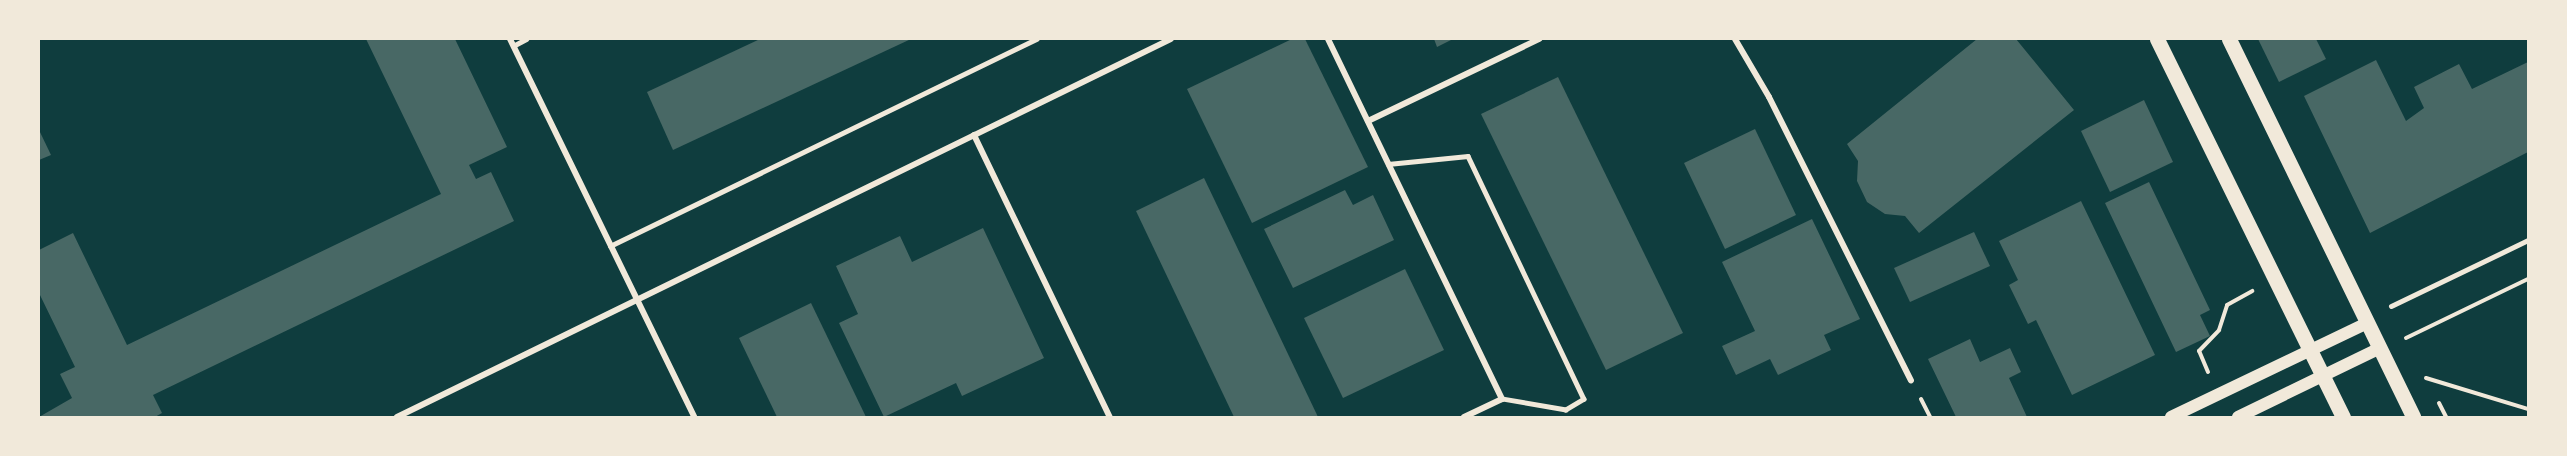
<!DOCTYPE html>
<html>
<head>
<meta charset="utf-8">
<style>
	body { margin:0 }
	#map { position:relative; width:2567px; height:456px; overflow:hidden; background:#0f3d3e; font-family:"Noto Sans",sans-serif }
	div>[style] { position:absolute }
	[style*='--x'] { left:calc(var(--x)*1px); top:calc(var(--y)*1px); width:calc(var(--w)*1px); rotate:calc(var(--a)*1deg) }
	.building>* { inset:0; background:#486865 }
	.path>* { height:4px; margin:-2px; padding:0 2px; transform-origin:2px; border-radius:2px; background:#f1e9da }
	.service>* { height:4.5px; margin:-2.25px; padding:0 2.25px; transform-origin:2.25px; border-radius:2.25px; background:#f1e9da }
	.pedestrian>* { height:5px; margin:-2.5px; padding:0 2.5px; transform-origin:2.5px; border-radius:2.5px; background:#f1e9da }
	.minor>* { height:6px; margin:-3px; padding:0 3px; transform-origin:3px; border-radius:3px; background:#f1e9da }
	.secondary>* { height:12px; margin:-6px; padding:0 6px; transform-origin:6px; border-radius:6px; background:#f1e9da }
	.primary>* { height:15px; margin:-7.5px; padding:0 7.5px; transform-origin:7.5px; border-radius:7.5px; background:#f1e9da }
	span { translate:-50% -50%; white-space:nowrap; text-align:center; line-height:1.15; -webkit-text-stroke:5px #f1e9da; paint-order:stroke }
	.frame { position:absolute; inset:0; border:40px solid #f1e9da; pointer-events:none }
</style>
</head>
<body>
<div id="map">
	<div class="building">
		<div style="clip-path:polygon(366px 39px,455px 39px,507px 147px,469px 165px,476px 179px,491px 172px,514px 221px,153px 395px,162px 413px,155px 417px,39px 417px,72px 398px,60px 374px,75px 367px,39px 293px,39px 250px,73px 233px,127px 345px,441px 194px)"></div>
		<div style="clip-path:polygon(760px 39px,911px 39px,673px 150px,647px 92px)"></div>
		<div style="clip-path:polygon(1292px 39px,1305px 39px,1368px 167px,1252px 223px,1187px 89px)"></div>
		<div style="clip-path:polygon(1434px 39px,1453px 39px,1437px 47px)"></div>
		<div style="clip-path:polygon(1977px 39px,2016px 39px,2074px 110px,1919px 233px,1905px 216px,1885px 214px,1867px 202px,1857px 181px,1858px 161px,1847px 144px)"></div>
		<div style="clip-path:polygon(2258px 39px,2316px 39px,2326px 59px,2279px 82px)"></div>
		<div style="clip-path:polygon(2376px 60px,2406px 121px,2424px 108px,2414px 87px,2459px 64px,2472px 89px,2528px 62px,2528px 152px,2370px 233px,2304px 96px)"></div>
		<div style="clip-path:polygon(1558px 77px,1683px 333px,1606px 370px,1481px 114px)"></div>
		<div style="clip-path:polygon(2144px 100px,2173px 162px,2110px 192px,2081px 131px)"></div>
		<div style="clip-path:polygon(1755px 129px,1796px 215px,1725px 249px,1684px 163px)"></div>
		<div style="clip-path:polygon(39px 130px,51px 155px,39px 160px)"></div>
		<div style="clip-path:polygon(1204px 178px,1318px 417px,1234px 417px,1136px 211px)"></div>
		<div style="clip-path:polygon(2149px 182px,2210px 310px,2200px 315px,2210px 336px,2176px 352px,2105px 203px)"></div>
		<div style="clip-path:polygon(1345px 190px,1353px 205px,1373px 195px,1394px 240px,1293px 288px,1264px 229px)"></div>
		<div style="clip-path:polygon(2081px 201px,2155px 355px,2072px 395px,2036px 320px,2028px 324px,2009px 285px,2018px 280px,1999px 241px)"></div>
		<div style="clip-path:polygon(1812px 219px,1860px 319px,1824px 335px,1831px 350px,1778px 375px,1770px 359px,1736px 375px,1722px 346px,1755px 331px,1722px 262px)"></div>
		<div style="clip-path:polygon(983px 228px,1044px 358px,962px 396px,956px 383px,884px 417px,839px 323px,858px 314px,836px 266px,900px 236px,912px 262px)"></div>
		<div style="clip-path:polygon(1974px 232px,1990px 266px,1910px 302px,1894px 268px)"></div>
		<div style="clip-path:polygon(1405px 269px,1444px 350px,1343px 398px,1304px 318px)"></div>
		<div style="clip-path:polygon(811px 303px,866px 417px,777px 417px,739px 338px)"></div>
		<div style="clip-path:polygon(1970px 339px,1980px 362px,2010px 348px,2021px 372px,2009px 378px,2027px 417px,1956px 417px,1928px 359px)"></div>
	</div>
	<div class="path">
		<div style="--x:2406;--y:338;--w:136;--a:-25.8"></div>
		<div style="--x:2208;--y:372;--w:23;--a:-113"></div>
		<div style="--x:2199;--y:351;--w:29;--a:-46"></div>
		<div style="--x:2219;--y:330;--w:26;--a:-72"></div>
		<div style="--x:2227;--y:305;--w:29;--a:-29"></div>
		<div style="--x:2426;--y:378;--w:107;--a:16.9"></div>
		<div style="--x:1921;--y:399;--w:20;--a:63"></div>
		<div style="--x:2439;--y:403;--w:16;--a:63"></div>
	</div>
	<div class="service">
		<div style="--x:513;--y:46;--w:15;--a:-28"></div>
		<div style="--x:1388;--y:164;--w:80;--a:-5.7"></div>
		<div style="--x:1468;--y:156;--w:269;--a:64.5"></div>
		<div style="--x:1584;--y:399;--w:21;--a:149"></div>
		<div style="--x:1566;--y:410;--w:65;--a:-170.2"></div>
		<div style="--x:610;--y:246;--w:474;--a:-25.9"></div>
	</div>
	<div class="pedestrian">
		<div style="--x:2391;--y:306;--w:152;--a:-25.7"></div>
	</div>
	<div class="minor">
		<div style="--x:510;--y:39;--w:420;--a:64"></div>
		<div style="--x:1328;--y:39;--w:400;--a:64.2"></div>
		<div style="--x:1502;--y:399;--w:42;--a:154.7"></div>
		<div style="--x:1735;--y:39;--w:67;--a:59.6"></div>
		<div style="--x:1769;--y:97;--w:317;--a:63.4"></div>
		<div style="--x:1368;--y:121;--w:190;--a:-25.6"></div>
		<div style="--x:974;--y:135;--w:313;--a:64.3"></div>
		<div style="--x:397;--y:417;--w:861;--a:-26.03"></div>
	</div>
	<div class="secondary">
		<div style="--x:2171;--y:417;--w:217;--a:-25.6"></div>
		<div style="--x:2238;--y:417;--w:158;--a:-25.9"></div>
	</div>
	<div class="primary">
		<div style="--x:2157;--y:39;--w:421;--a:63.8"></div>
		<div style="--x:2229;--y:39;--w:420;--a:64"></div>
	</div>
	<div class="frame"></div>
</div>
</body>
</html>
